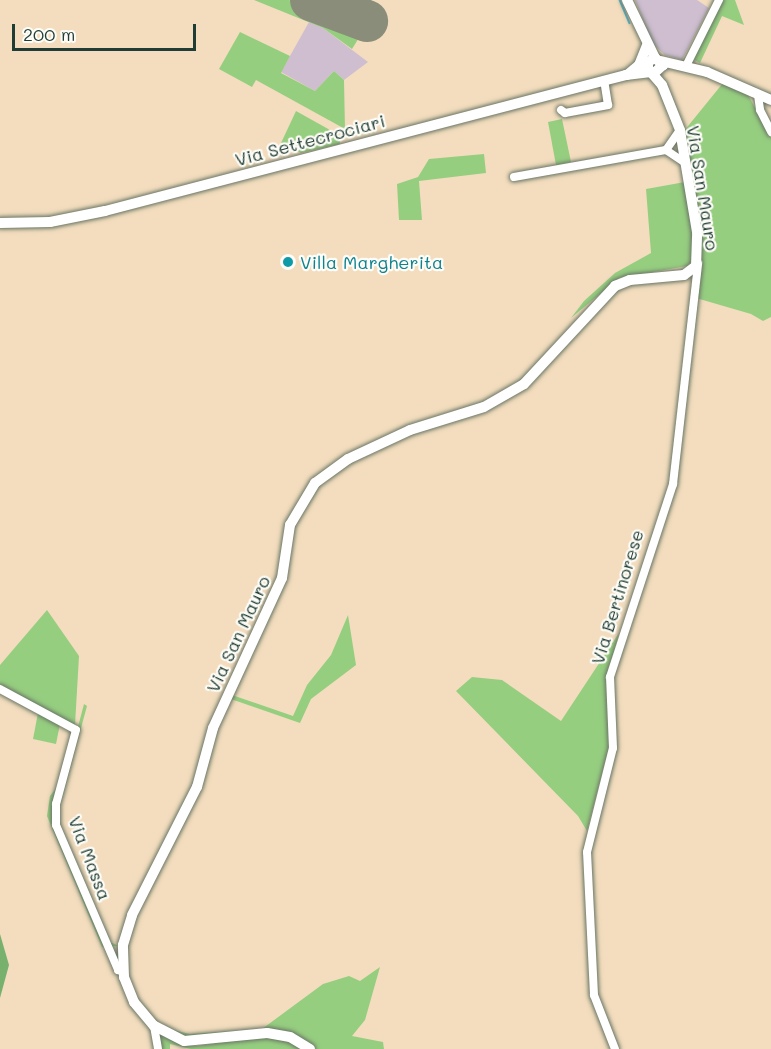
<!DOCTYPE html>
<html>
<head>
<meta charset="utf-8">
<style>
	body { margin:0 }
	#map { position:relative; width:771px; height:1049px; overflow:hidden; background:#f3ddbe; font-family:Mali,sans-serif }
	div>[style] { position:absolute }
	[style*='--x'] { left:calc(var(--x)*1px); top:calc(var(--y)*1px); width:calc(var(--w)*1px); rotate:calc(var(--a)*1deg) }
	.industrial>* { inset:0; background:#cebed0 }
	.green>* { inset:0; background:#96ce80 }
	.forest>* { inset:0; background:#78b16e }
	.stream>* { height:1.5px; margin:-0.75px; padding:0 0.75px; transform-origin:0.75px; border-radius:0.75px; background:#51b6d0 }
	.runway>* { height:42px; margin:-21px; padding:0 21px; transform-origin:21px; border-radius:21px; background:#898d79 }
	.roads { filter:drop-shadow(0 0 2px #697564) drop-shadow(0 0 2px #697564) }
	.minor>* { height:8px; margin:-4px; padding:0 4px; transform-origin:4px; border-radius:4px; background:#fff }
	.major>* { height:10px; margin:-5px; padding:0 5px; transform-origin:5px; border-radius:5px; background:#fff }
	.dots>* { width:16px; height:16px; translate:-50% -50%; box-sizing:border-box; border:3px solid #fdfcf7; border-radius:50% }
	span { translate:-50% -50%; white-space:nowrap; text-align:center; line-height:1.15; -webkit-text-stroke:4.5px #fdfcf7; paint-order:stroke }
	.street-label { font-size:18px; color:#1f3d34 }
	.culture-label { font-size:18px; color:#0d838f }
	.left { translate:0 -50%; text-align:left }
	.scale { position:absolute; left:12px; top:24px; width:184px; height:27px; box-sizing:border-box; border:3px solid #1f3d34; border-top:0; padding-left:8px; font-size:18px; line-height:21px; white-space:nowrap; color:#1f3d34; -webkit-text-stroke:4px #fdfcf7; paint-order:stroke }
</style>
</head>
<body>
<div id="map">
	<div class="industrial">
		<div style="clip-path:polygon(635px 0,697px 0,709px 8px,682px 60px,665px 55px,653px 44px)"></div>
		<div style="clip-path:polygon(309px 22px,323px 28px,368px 62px,344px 80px,334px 71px,315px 91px,281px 72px)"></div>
	</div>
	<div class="green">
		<div style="clip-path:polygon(254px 0,289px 0,365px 28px,352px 49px,323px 28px)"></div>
		<div style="clip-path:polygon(722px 0,735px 0,744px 25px,722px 16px,700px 63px,691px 58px)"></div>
		<div style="clip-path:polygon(240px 32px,290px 56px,281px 73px,315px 91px,334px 71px,344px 80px,345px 129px,256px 80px,252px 87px,219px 69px)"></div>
		<div style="clip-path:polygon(723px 83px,747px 93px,771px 137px,771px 317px,763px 321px,751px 314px,696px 298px,702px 255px,684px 131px)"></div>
		<div style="clip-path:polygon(296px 111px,339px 135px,340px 144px,301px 153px,281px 143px)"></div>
		<div style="clip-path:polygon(562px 119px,571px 162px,556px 165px,548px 122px)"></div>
		<div style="clip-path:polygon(484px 154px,486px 173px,419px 181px,422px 220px,399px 220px,397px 184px,418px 177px,429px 159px)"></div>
		<div style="clip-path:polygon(685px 182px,696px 257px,687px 266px,619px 278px,571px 318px,584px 301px,615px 273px,651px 253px,646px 189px)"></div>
		<div style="clip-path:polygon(47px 610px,79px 656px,75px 725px,0 687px,0 665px)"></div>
		<div style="clip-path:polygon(348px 615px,356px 665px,311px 699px,300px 723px,228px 698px,229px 694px,293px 716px,307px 685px,331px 655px)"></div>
		<div style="clip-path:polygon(619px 633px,607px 678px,609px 747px,587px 831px,578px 816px,456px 691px,472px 677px,502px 680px,561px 721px)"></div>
		<div style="clip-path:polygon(84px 704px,87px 706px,58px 813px,59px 824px,110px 942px,119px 946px,102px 947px,47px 816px,50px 796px,57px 787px,52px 815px,77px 874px,57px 824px,56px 810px)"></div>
		<div style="clip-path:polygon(38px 713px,60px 724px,56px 744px,33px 739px)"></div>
		<div style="clip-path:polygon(380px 967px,365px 1020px,352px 1036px,383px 1042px,384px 1049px,316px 1049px,291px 1036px,194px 1040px,160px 1027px,190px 1034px,262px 1029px,323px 984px,349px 976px,360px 981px)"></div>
		<div style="clip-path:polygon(157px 1031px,179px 1043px,197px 1046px,257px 1037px,283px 1039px,304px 1049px,191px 1049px,170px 1044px,170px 1049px,159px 1049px)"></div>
	</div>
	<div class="forest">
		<div style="clip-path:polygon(0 934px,9px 965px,0 998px)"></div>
	</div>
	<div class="stream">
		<div style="--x:620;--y:0;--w:25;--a:67"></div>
	</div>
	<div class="runway">
		<div style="--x:311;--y:0;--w:60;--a:20.6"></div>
	</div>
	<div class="roads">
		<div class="minor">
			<div style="--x:686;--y:66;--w:74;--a:-63.4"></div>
			<div style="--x:758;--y:95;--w:15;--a:82"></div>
			<div style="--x:760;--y:110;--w:25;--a:63"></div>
			<div style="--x:561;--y:110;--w:5;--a:37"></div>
			<div style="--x:565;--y:113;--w:44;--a:-10.5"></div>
			<div style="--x:608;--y:105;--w:24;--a:-99"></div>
			<div style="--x:666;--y:150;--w:24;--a:-55"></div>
			<div style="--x:514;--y:177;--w:154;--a:-10.1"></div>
			<div style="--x:666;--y:150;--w:22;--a:34"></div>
			<div style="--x:0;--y:689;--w:86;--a:28.3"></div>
			<div style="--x:76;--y:730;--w:77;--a:105.1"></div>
			<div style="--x:56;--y:804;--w:21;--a:90"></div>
			<div style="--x:56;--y:825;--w:158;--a:66.8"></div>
			<div style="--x:118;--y:970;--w:5;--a:11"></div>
			<div style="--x:154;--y:1026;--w:23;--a:80"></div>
			<div style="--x:615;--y:1049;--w:58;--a:-111.3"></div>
			<div style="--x:594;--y:995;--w:143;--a:-92.8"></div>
			<div style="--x:587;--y:852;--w:107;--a:-76"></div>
			<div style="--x:613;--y:748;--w:71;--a:-92.4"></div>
			<div style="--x:610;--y:677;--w:203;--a:-71.9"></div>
			<div style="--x:673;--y:484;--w:222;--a:-83.5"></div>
		</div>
		<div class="major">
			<div style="--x:627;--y:0;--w:64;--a:64.2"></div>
			<div style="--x:661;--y:61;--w:47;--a:13.4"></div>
			<div style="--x:707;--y:72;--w:70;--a:23.6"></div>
			<div style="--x:627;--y:75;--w:16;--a:-40"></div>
			<div style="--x:639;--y:65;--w:22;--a:-68"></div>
			<div style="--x:0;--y:223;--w:50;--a:-1.1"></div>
			<div style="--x:50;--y:222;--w:56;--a:-11.3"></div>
			<div style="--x:105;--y:211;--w:538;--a:-14.63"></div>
			<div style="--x:626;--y:75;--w:25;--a:-7"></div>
			<div style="--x:310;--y:1049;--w:23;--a:-149"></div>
			<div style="--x:290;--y:1037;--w:23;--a:-170"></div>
			<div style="--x:267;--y:1033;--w:83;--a:174.5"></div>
			<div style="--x:184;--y:1041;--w:34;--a:-153"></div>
			<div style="--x:154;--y:1026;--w:31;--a:-130"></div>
			<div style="--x:134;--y:1002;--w:27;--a:-112"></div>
			<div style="--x:124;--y:977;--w:32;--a:-92"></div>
			<div style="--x:123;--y:945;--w:31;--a:-73"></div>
			<div style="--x:132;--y:915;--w:144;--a:-63.1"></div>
			<div style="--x:197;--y:787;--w:61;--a:-74.8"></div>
			<div style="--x:213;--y:728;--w:165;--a:-65.3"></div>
			<div style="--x:282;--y:578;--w:54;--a:-81.4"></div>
			<div style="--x:290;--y:525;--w:49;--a:-59.2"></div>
			<div style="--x:315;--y:483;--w:41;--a:-36"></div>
			<div style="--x:348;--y:459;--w:68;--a:-25.1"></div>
			<div style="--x:410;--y:430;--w:77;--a:-17.3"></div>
			<div style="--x:484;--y:407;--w:46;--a:-29.9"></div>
			<div style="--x:524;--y:384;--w:134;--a:-47.1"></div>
			<div style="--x:615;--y:286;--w:16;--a:-22"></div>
			<div style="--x:630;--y:280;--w:54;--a:-5.3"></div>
			<div style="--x:684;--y:275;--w:15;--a:-37"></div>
			<div style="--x:696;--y:266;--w:34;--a:-88"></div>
			<div style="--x:697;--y:232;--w:103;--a:-99.5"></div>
			<div style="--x:680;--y:130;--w:48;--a:-111.8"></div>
			<div style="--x:662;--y:85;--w:21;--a:-131"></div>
			<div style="--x:648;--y:69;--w:7;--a:-90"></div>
			<div style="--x:648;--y:62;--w:8;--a:-30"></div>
			<div style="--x:655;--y:58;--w:11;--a:41"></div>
			<div style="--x:663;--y:65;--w:12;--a:138"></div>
		</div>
	</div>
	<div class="dots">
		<div style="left:288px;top:262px;background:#0f9aa8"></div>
	</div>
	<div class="street-label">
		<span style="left:310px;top:140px;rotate:-15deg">Via Settecrociari</span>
		<span style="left:703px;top:188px;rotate:81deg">Via San Mauro</span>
		<span style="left:617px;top:597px;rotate:-73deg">Via Bertinorese</span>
		<span style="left:238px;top:634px;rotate:-65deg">Via San Mauro</span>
		<span style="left:90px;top:858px;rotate:69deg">Via Massa</span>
	</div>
	<div class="culture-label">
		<span class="left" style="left:300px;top:262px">Villa Margherita</span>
	</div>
	<div class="scale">200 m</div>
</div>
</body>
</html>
